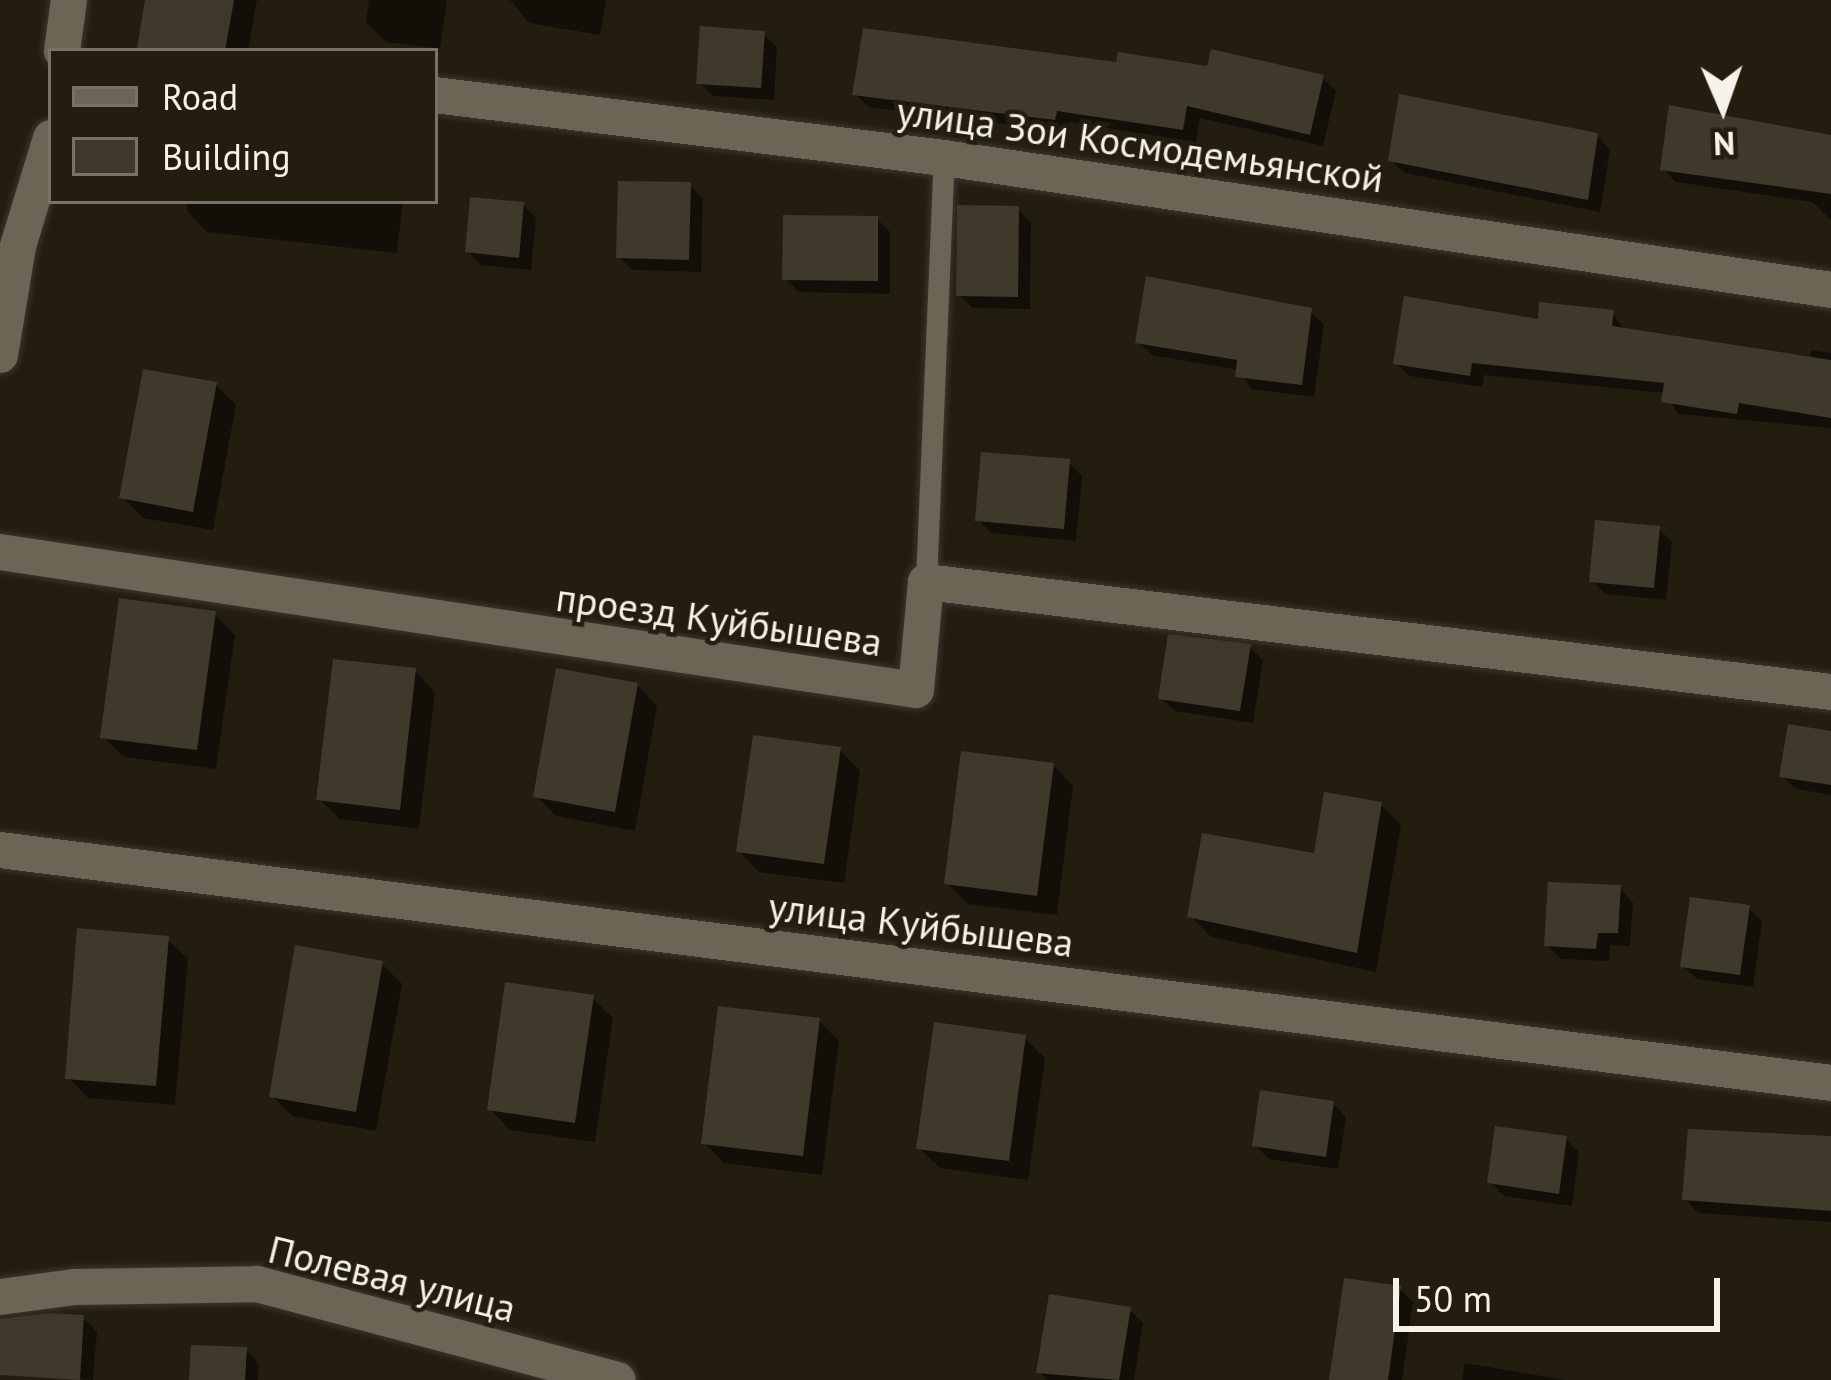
<!DOCTYPE html>
<html>
<head>
<meta charset="utf-8">
<style>
	body { margin:0 }
	#map { position:relative; width:1831px; height:1380px; overflow:hidden; background:#231d10; font-family:"PT Sans",sans-serif }
	div>[style] { position:absolute }
	[style*='--x'] { left:calc(var(--x)*1px); top:calc(var(--y)*1px); width:calc(var(--w)*1px); rotate:calc(var(--a)*1deg) }
	.shadow>* { inset:0; background:#0007 }
	.building>* { inset:0; background:#3f392b }
	.roads { filter:drop-shadow(0 0 3px #3b362f) drop-shadow(0 0 3px #3b362f) }
	.service>* { height:21px; margin:-10.5px; padding:0 10.5px; transform-origin:10.5px; border-radius:10.5px; background:#6b6555 }
	.minor>* { height:36px; margin:-18px; padding:0 18px; transform-origin:18px; border-radius:18px; background:#6b6555 }
	span { translate:-50% -50%; white-space:nowrap; text-align:center; line-height:1.15; -webkit-text-stroke:9px #231d10; paint-order:stroke }
	.street-label { font-size:39px; color:#f6f2e9 }
	.legend { position:absolute; left:48px; top:48px; width:390px; height:156px; box-sizing:border-box; background:#231d10; border:3px solid #777267; margin:0; padding:15px 21px; list-style:none; font-size:36px; color:#f6f2e9 }
	.legend li { display:flex; align-items:center; gap:24px; height:60px }
	.legend b { width:60px; border:3px solid #777267 }
	.north { position:absolute; left:1663px; top:48px; width:120px; height:120px; -webkit-text-stroke:9px #231d10; paint-order:stroke; rotate:178deg; font-size:33px; font-weight:700; line-height:48px; text-align:center; color:#f6f2e9 }
	.north::after { content:''; display:block; margin:auto; width:42px; height:54px; background:#f6f2e9; clip-path:polygon(50% 0,100% 100%,50% 72%,0 100%) }
	.scale { position:absolute; left:1393px; top:1278px; width:327px; height:54px; box-sizing:border-box; border:6px solid #f6f2e9; border-top:0; padding-left:15px; font-size:36px; line-height:42px; white-space:nowrap; color:#f6f2e9; -webkit-text-stroke:9px #231d10; paint-order:stroke }
</style>
</head>
<body>
<div id="map">
	<div class="shadow">
		<div style="clip-path:polygon(148px 0,257px 0,248px 51px,145px 51px)"></div>
		<div style="clip-path:polygon(369px 0,447px 0,440px 49px,386px 42px,366px 22px)"></div>
		<div style="clip-path:polygon(510px 0,606px 0,600px 35px,529px 23px)"></div>
		<div style="clip-path:polygon(763px 34px,777px 47px,774px 100px,713px 96px,699px 83px)"></div>
		<div style="clip-path:polygon(1119px 65px,1322px 78px,1336px 91px,1323px 146px,1200px 118px,1196px 142px,1069px 122px,1068px 132px,869px 107px,855px 94px)"></div>
		<div style="clip-path:polygon(1597px 136px,1610px 150px,1600px 212px,1405px 173px,1391px 160px)"></div>
		<div style="clip-path:polygon(1831px 138px,1831px 220px,1812px 202px,1676px 182px,1663px 169px)"></div>
		<div style="clip-path:polygon(689px 185px,703px 198px,701px 272px,633px 270px,619px 257px)"></div>
		<div style="clip-path:polygon(188px 201px,403px 201px,397px 253px,207px 232px,187px 211px)"></div>
		<div style="clip-path:polygon(523px 205px,536px 218px,531px 270px,481px 265px,468px 251px)"></div>
		<div style="clip-path:polygon(1017px 209px,1031px 222px,1030px 309px,973px 308px,959px 295px)"></div>
		<div style="clip-path:polygon(877px 219px,890px 232px,890px 294px,799px 292px,785px 278px)"></div>
		<div style="clip-path:polygon(1310px 311px,1324px 325px,1314px 397px,1251px 389px,1239px 370px,1152px 355px,1138px 342px)"></div>
		<div style="clip-path:polygon(1612px 312px,1625px 331px,1810px 360px,1811px 350px,1831px 353px,1831px 428px,1678px 414px,1665px 393px,1484px 375px,1482px 387px,1410px 376px,1396px 363px,1540px 322px)"></div>
		<div style="clip-path:polygon(216px 385px,236px 405px,213px 530px,143px 518px,122px 497px)"></div>
		<div style="clip-path:polygon(1068px 462px,1082px 476px,1076px 541px,992px 533px,978px 520px)"></div>
		<div style="clip-path:polygon(1659px 529px,1672px 542px,1666px 600px,1606px 594px,1592px 581px)"></div>
		<div style="clip-path:polygon(214px 614px,235px 635px,216px 769px,124px 757px,103px 737px)"></div>
		<div style="clip-path:polygon(1249px 647px,1263px 660px,1253px 723px,1175px 711px,1161px 698px)"></div>
		<div style="clip-path:polygon(415px 671px,435px 692px,419px 829px,340px 819px,319px 799px)"></div>
		<div style="clip-path:polygon(637px 685px,657px 706px,635px 831px,556px 816px,536px 796px)"></div>
		<div style="clip-path:polygon(1831px 734px,1831px 795px,1796px 789px,1782px 776px)"></div>
		<div style="clip-path:polygon(840px 750px,860px 771px,844px 883px,759px 872px,739px 851px)"></div>
		<div style="clip-path:polygon(1053px 765px,1073px 786px,1057px 915px,968px 904px,947px 883px)"></div>
		<div style="clip-path:polygon(1381px 805px,1401px 825px,1376px 972px,1211px 937px,1191px 916px,1317px 856px)"></div>
		<div style="clip-path:polygon(1619px 888px,1633px 902px,1630px 946px,1610px 945px,1609px 961px,1561px 959px,1547px 945px)"></div>
		<div style="clip-path:polygon(1748px 908px,1762px 921px,1753px 987px,1697px 979px,1683px 966px)"></div>
		<div style="clip-path:polygon(167px 939px,188px 959px,175px 1105px,88px 1098px,68px 1077px)"></div>
		<div style="clip-path:polygon(381px 963px,402px 984px,376px 1131px,292px 1116px,272px 1096px)"></div>
		<div style="clip-path:polygon(592px 998px,613px 1018px,595px 1142px,510px 1130px,490px 1109px)"></div>
		<div style="clip-path:polygon(819px 1021px,839px 1041px,822px 1175px,724px 1163px,704px 1143px)"></div>
		<div style="clip-path:polygon(1025px 1038px,1045px 1058px,1028px 1180px,940px 1168px,919px 1148px)"></div>
		<div style="clip-path:polygon(1332px 1103px,1346px 1117px,1338px 1169px,1269px 1159px,1255px 1145px)"></div>
		<div style="clip-path:polygon(1565px 1139px,1579px 1152px,1572px 1206px,1504px 1196px,1490px 1182px)"></div>
		<div style="clip-path:polygon(1831px 1140px,1831px 1222px,1698px 1213px,1685px 1199px)"></div>
		<div style="clip-path:polygon(1400px 1289px,1413px 1302px,1402px 1380px,1332px 1380px)"></div>
		<div style="clip-path:polygon(1130px 1310px,1143px 1323px,1134px 1380px,1047px 1380px,1040px 1372px)"></div>
		<div style="clip-path:polygon(83px 1318px,97px 1332px,93px 1380px,0 1374px)"></div>
		<div style="clip-path:polygon(246px 1350px,259px 1364px,258px 1380px,192px 1380px)"></div>
		<div style="clip-path:polygon(1465px 1363px,1565px 1380px,1462px 1380px)"></div>
	</div>
	<div class="building">
		<div style="clip-path:polygon(145px 0,234px 0,225px 51px,137px 48px)"></div>
		<div style="clip-path:polygon(700px 26px,765px 31px,761px 88px,696px 84px)"></div>
		<div style="clip-path:polygon(863px 28px,1116px 62px,1118px 52px,1207px 66px,1211px 49px,1324px 75px,1310px 135px,1187px 106px,1183px 130px,1057px 111px,1055px 120px,852px 95px)"></div>
		<div style="clip-path:polygon(1399px 94px,1598px 133px,1588px 200px,1388px 161px)"></div>
		<div style="clip-path:polygon(1669px 105px,1831px 135px,1831px 194px,1660px 170px)"></div>
		<div style="clip-path:polygon(618px 181px,691px 182px,689px 260px,616px 258px)"></div>
		<div style="clip-path:polygon(470px 197px,524px 202px,519px 258px,465px 252px)"></div>
		<div style="clip-path:polygon(957px 205px,1019px 206px,1018px 297px,956px 296px)"></div>
		<div style="clip-path:polygon(783px 215px,878px 216px,878px 281px,782px 280px)"></div>
		<div style="clip-path:polygon(1146px 276px,1312px 308px,1302px 385px,1235px 377px,1237px 360px,1135px 343px)"></div>
		<div style="clip-path:polygon(1404px 296px,1538px 319px,1539px 302px,1614px 310px,1612px 326px,1831px 360px,1831px 418px,1739px 403px,1737px 414px,1661px 402px,1664px 383px,1472px 363px,1470px 376px,1393px 364px)"></div>
		<div style="clip-path:polygon(143px 369px,217px 382px,193px 512px,119px 498px)"></div>
		<div style="clip-path:polygon(981px 452px,1070px 459px,1064px 529px,975px 521px)"></div>
		<div style="clip-path:polygon(1595px 520px,1660px 526px,1654px 588px,1589px 582px)"></div>
		<div style="clip-path:polygon(119px 598px,216px 611px,197px 750px,100px 738px)"></div>
		<div style="clip-path:polygon(1168px 634px,1251px 644px,1240px 711px,1158px 699px)"></div>
		<div style="clip-path:polygon(333px 659px,416px 668px,400px 810px,316px 800px)"></div>
		<div style="clip-path:polygon(556px 668px,638px 683px,615px 812px,533px 797px)"></div>
		<div style="clip-path:polygon(1788px 724px,1831px 731px,1831px 785px,1779px 777px)"></div>
		<div style="clip-path:polygon(753px 735px,841px 747px,824px 864px,736px 852px)"></div>
		<div style="clip-path:polygon(961px 751px,1054px 763px,1037px 896px,944px 884px)"></div>
		<div style="clip-path:polygon(1324px 792px,1382px 802px,1357px 953px,1187px 917px,1202px 833px,1314px 853px)"></div>
		<div style="clip-path:polygon(1548px 882px,1621px 885px,1618px 933px,1598px 933px,1596px 949px,1544px 946px)"></div>
		<div style="clip-path:polygon(1690px 897px,1750px 905px,1740px 975px,1680px 967px)"></div>
		<div style="clip-path:polygon(77px 928px,169px 936px,156px 1086px,65px 1079px)"></div>
		<div style="clip-path:polygon(295px 945px,383px 961px,356px 1112px,269px 1097px)"></div>
		<div style="clip-path:polygon(505px 982px,594px 995px,575px 1123px,487px 1110px)"></div>
		<div style="clip-path:polygon(718px 1006px,820px 1018px,803px 1156px,701px 1144px)"></div>
		<div style="clip-path:polygon(934px 1022px,1026px 1035px,1009px 1161px,916px 1149px)"></div>
		<div style="clip-path:polygon(1260px 1090px,1334px 1101px,1326px 1157px,1252px 1146px)"></div>
		<div style="clip-path:polygon(1495px 1126px,1567px 1136px,1559px 1194px,1487px 1183px)"></div>
		<div style="clip-path:polygon(1688px 1129px,1831px 1136px,1831px 1211px,1682px 1200px)"></div>
		<div style="clip-path:polygon(1344px 1278px,1401px 1286px,1388px 1380px,1329px 1380px)"></div>
		<div style="clip-path:polygon(1049px 1294px,1131px 1307px,1119px 1380px,1036px 1373px)"></div>
		<div style="clip-path:polygon(50px 1313px,84px 1315px,80px 1380px,0 1375px,0 1319px)"></div>
		<div style="clip-path:polygon(191px 1345px,247px 1347px,245px 1380px,189px 1380px)"></div>
	</div>
	<div class="roads">
		<div class="service">
			<div style="--x:926;--y:582;--w:424;--a:-87.6"></div>
		</div>
		<div class="minor">
			<div style="--x:62;--y:51;--w:51;--a:-82.2"></div>
			<div style="--x:435;--y:95;--w:513;--a:7.06"></div>
			<div style="--x:944;--y:158;--w:897;--a:8.46"></div>
			<div style="--x:0;--y:355;--w:110;--a:-80.6"></div>
			<div style="--x:18;--y:246;--w:113;--a:-73"></div>
			<div style="--x:0;--y:552;--w:926;--a:8.57"></div>
			<div style="--x:916;--y:690;--w:108;--a:-84.7"></div>
			<div style="--x:926;--y:582;--w:912;--a:6.93"></div>
			<div style="--x:0;--y:850;--w:1846;--a:7.25"></div>
			<div style="--x:0;--y:1297;--w:76;--a:-7.6"></div>
			<div style="--x:75;--y:1287;--w:182;--a:-0.9"></div>
			<div style="--x:257;--y:1284;--w:373;--a:14.9"></div>
		</div>
	</div>
	<div class="street-label">
		<span style="left:1140px;top:145px;rotate:8deg">улица Зои Космодемьянской</span>
		<span style="left:719px;top:620px;rotate:8deg">проезд Куйбышева</span>
		<span style="left:921px;top:925px;rotate:7deg">улица Куйбышева</span>
		<span style="left:392px;top:1279px;rotate:14deg">Полевая улица</span>
	</div>
	<ul class="legend">
	<li><b style="height:15px;background:#6b6555"></b>Road</li>
	<li><b style="height:33px;background:#3f392b"></b>Building</li>
	</ul>
	<div class="north">N</div>
	<div class="scale">50 m</div>
</div>
</body>
</html>
